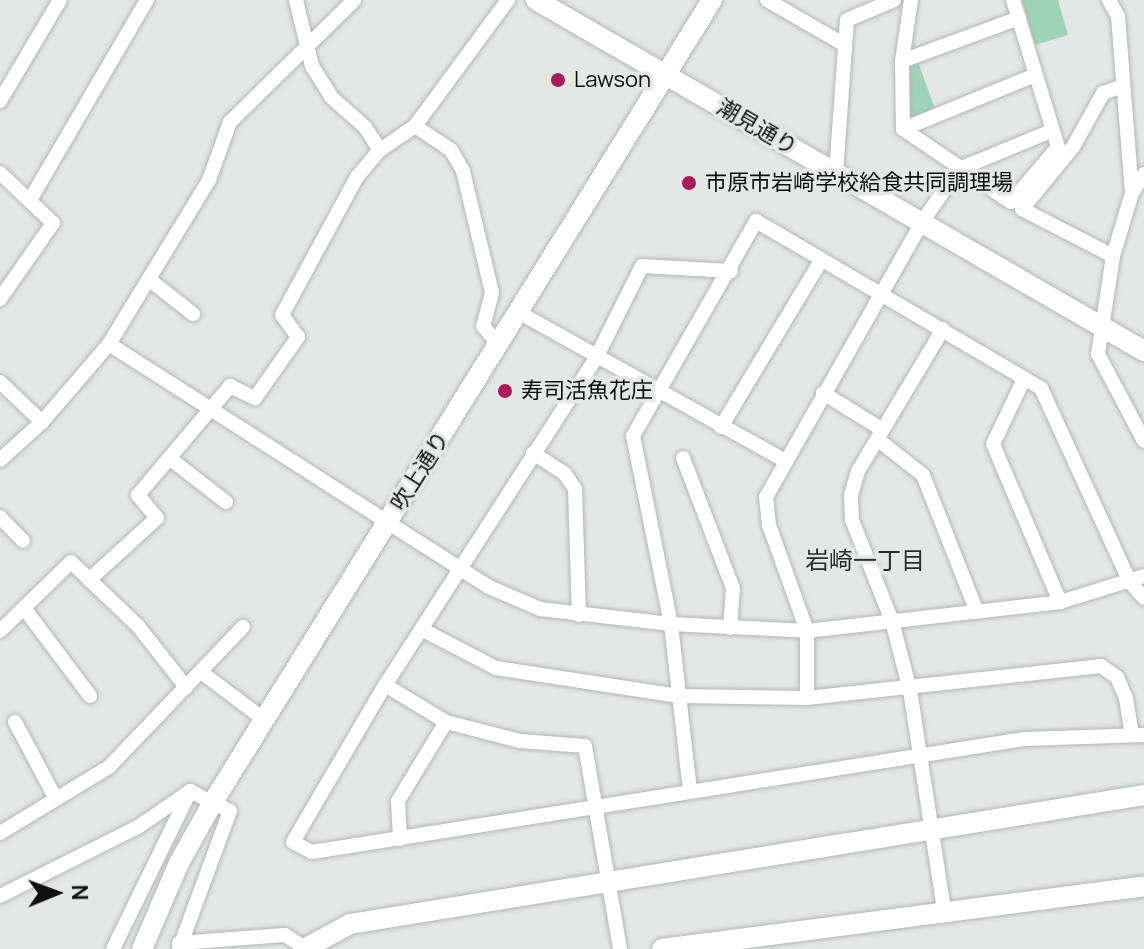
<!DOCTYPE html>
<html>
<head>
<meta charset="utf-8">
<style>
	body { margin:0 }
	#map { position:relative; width:1144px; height:949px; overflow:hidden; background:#e4e7e5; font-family:Manrope,"Noto Sans JP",sans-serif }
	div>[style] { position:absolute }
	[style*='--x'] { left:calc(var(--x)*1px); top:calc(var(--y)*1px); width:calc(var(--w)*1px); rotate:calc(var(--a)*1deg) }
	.green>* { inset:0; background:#9fd3b7 }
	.roads { filter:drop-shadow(0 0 2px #b3b7b5) drop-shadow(0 0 2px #b3b7b5) }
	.street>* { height:14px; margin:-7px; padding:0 7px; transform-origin:7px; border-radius:7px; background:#fff }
	.secondary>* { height:20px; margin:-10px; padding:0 10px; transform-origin:10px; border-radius:10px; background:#fff }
	.dots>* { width:22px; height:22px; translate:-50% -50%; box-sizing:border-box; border:4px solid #e4e7e5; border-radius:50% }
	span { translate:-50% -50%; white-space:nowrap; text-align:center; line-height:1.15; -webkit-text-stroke:7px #e4e7e5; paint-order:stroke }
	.poi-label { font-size:22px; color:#0e0f0e }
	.left { translate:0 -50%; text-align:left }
	.street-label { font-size:22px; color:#0e0f0e }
	.neighbourhood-label { font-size:24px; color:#2a2d2b }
	.north { position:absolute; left:16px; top:853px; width:80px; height:80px; -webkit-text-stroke:6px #e4e7e5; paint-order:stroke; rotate:89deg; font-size:22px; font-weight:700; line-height:32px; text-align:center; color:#0e0f0e }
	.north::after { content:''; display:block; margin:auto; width:28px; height:36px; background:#0e0f0e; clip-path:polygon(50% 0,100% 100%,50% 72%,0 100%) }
</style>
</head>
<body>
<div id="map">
	<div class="green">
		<div style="clip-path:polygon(1022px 0,1058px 0,1068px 35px,1035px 45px)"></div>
		<div style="clip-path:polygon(917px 59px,936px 112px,904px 125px,904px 64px)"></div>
	</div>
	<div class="roads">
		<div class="street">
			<div style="--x:296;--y:0;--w:68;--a:76.4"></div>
			<div style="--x:312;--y:66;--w:36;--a:58"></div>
			<div style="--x:331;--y:97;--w:45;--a:41.4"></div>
			<div style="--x:365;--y:127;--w:27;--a:57"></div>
			<div style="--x:767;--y:0;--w:90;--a:30"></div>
			<div style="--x:911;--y:0;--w:62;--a:98.4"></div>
			<div style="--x:902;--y:61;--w:68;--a:89.2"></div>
			<div style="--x:903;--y:129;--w:130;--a:34.1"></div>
			<div style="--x:1011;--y:202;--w:72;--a:-49.5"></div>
			<div style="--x:1058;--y:147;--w:154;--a:-107"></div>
			<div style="--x:1109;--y:0;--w:18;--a:61"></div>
			<div style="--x:1118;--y:16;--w:178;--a:85.5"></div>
			<div style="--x:902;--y:61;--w:125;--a:-20.2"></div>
			<div style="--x:0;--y:101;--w:117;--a:-59.3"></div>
			<div style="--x:415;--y:126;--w:43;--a:33.7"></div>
			<div style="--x:451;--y:150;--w:24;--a:60"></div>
			<div style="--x:463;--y:171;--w:125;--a:76.6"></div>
			<div style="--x:492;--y:293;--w:34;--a:105"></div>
			<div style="--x:483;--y:326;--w:23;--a:50"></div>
			<div style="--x:903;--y:129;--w:143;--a:-22.2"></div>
			<div style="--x:0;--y:173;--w:73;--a:43.3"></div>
			<div style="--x:53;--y:223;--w:93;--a:124.9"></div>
			<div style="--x:836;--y:173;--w:153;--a:-85.9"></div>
			<div style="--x:847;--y:20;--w:51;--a:-23.1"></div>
			<div style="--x:1144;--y:174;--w:22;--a:122"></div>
			<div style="--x:1132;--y:193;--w:66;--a:106.8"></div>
			<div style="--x:1113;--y:256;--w:99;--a:98.7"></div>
			<div style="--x:1098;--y:354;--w:98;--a:62.1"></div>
			<div style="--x:30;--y:200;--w:232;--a:-59.7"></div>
			<div style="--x:1113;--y:256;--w:102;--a:-152.7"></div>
			<div style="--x:1022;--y:209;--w:80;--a:-50.6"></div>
			<div style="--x:1073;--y:147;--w:62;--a:-60.9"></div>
			<div style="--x:1103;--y:93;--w:18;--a:-19"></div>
			<div style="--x:731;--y:271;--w:89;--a:-176.8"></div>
			<div style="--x:642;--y:266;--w:103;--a:116.6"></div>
			<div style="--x:596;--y:358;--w:389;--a:122.8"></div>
			<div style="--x:385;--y:685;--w:182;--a:120.4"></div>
			<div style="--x:293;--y:842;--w:21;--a:28"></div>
			<div style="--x:312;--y:852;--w:721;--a:-9.02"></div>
			<div style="--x:1024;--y:739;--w:120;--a:-1.9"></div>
			<div style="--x:150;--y:280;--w:55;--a:38.3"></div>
			<div style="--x:518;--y:312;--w:304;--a:29.1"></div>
			<div style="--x:943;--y:329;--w:165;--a:120.9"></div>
			<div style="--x:858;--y:471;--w:25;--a:106"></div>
			<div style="--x:851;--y:495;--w:25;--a:88"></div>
			<div style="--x:852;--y:520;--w:109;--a:68.4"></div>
			<div style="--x:892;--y:621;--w:71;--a:75.4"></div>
			<div style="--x:910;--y:690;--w:222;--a:81.2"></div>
			<div style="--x:109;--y:344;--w:451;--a:32.6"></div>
			<div style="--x:489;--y:587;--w:56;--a:23.3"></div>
			<div style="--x:540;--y:609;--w:132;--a:6.5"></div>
			<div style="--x:671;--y:624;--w:136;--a:2.9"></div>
			<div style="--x:807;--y:631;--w:255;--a:-6.5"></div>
			<div style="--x:1060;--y:602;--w:88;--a:-17.2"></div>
			<div style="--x:1024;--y:379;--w:72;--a:115.5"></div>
			<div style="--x:993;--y:444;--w:172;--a:67"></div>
			<div style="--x:0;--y:382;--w:58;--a:43.6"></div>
			<div style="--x:823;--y:393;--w:70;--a:31.7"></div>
			<div style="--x:721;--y:427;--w:192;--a:-59"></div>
			<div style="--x:877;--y:439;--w:58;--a:38"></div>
			<div style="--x:923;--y:475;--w:147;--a:68.5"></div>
			<div style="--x:533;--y:453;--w:38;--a:33"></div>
			<div style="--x:565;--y:474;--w:18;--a:56"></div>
			<div style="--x:575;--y:489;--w:126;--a:88.2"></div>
			<div style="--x:169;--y:458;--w:72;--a:37.7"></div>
			<div style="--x:683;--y:458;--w:139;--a:69"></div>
			<div style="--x:733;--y:588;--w:40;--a:94.3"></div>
			<div style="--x:0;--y:460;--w:57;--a:-42.1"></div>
			<div style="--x:42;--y:422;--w:103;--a:-49.3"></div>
			<div style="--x:109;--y:344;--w:192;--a:-58.6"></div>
			<div style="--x:209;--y:180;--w:62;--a:-70.1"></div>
			<div style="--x:230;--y:122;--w:174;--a:-44.5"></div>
			<div style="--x:0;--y:517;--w:33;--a:46"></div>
			<div style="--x:89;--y:580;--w:92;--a:-42.4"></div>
			<div style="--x:157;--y:518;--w:30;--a:-130"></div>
			<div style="--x:138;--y:495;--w:143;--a:-49.8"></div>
			<div style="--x:230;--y:386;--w:28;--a:26"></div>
			<div style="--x:255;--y:398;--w:75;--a:-54.8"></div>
			<div style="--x:298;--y:337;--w:27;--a:-126"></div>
			<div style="--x:282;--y:315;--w:157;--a:-61.5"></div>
			<div style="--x:357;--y:177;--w:35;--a:-50"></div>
			<div style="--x:380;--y:150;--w:42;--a:-34.4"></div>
			<div style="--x:415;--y:126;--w:157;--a:-53.6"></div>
			<div style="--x:24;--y:608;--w:110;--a:53.1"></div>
			<div style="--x:423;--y:630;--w:82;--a:27.5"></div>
			<div style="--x:496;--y:668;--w:185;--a:8.7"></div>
			<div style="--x:679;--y:696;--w:128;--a:0.9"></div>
			<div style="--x:807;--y:698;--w:296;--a:-6.2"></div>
			<div style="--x:1101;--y:666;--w:19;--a:35"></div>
			<div style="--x:1117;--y:677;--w:23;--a:67"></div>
			<div style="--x:1126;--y:698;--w:37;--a:81"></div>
			<div style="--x:0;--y:631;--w:99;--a:-44.2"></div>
			<div style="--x:71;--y:562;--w:93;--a:43.7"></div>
			<div style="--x:138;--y:626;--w:78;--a:51.8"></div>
			<div style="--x:201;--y:672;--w:80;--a:36.9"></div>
			<div style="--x:385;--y:685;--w:71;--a:31.2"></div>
			<div style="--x:446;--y:722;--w:76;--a:14.4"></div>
			<div style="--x:520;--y:741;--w:65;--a:4.4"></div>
			<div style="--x:585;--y:746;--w:206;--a:80.2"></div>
			<div style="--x:807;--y:698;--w:67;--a:-90"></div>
			<div style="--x:807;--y:631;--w:113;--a:-109.7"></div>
			<div style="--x:769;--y:525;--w:28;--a:-96"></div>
			<div style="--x:766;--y:497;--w:316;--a:-60.4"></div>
			<div style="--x:922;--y:222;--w:65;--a:-55.1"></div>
			<div style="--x:959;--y:169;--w:100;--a:-22.4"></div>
			<div style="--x:15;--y:722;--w:87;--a:62"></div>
			<div style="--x:690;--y:791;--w:168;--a:-96.5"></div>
			<div style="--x:671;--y:624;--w:192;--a:-101.4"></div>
			<div style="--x:633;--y:436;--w:248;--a:-60.2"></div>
			<div style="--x:756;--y:221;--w:330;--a:30.4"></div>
			<div style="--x:1041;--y:388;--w:213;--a:65.4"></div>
			<div style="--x:1130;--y:582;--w:21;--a:49"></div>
			<div style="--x:0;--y:833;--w:127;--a:-31.2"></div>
			<div style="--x:109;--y:767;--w:194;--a:-46.3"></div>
			<div style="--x:400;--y:839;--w:38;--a:-93"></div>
			<div style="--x:398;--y:801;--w:92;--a:-58.7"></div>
			<div style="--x:0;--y:896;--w:154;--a:-26.6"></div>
			<div style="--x:138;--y:827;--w:63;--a:-34.7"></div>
			<div style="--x:190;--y:791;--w:45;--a:26.6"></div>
			<div style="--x:230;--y:811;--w:147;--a:110.3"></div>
			<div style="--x:179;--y:943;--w:106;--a:-4.3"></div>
			<div style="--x:285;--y:935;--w:24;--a:33"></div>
			<div style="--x:113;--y:949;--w:176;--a:-64"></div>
		</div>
		<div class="secondary">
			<div style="--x:536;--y:0;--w:702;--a:30"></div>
			<div style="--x:142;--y:949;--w:94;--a:-66.7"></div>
			<div style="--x:179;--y:863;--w:70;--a:-60.9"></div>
			<div style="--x:213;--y:802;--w:945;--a:-58.11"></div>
			<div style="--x:304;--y:949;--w:52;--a:-28.5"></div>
			<div style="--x:350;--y:924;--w:804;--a:-9.23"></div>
			<div style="--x:662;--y:949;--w:486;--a:-7.4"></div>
		</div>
	</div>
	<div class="dots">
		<div style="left:558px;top:80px;background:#a91c5c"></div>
		<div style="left:689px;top:183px;background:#a91c5c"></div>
		<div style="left:505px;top:391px;background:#a91c5c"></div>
	</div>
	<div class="poi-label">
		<span class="left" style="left:574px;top:80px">Lawson</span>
		<span class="left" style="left:705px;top:183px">市原市岩崎学校給食共同調理場</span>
		<span class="left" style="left:521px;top:391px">寿司活魚花庄</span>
	</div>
	<div class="street-label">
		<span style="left:757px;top:127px;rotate:30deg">潮見通り</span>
		<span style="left:420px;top:471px;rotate:-58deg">吹上通り</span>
	</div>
	<div class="neighbourhood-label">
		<span style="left:865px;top:560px">岩崎一丁目</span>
	</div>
	<div class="north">N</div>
</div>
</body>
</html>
